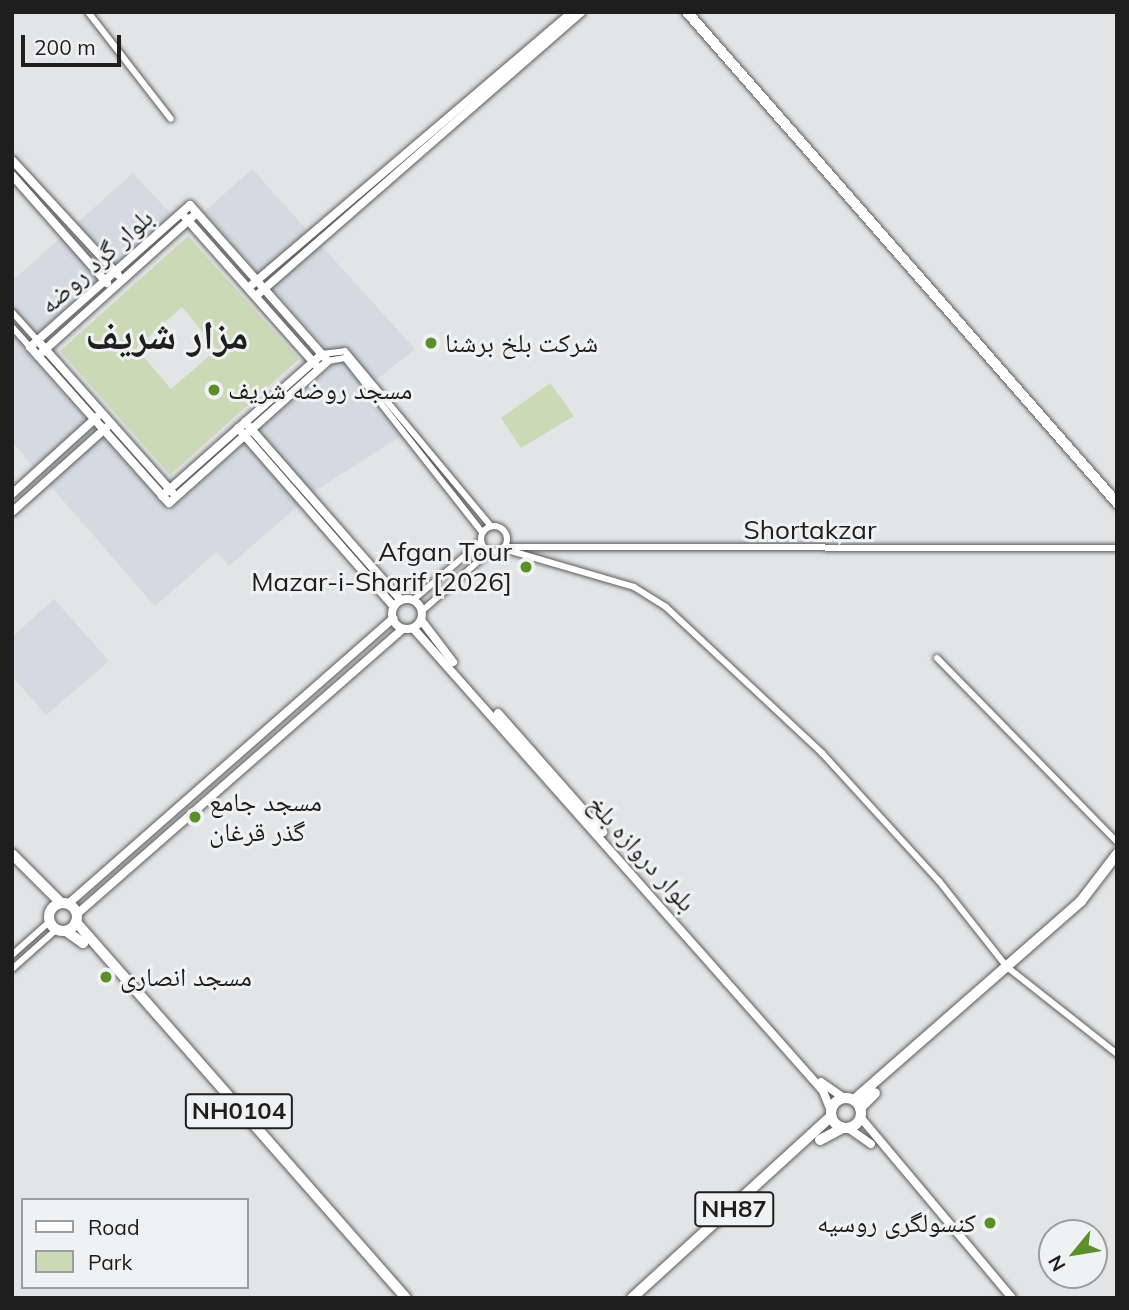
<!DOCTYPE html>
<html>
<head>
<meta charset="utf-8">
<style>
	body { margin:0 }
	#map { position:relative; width:1129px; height:1310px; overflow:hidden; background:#e3e4e5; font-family:Mulish,"Noto Naskh Arabic",sans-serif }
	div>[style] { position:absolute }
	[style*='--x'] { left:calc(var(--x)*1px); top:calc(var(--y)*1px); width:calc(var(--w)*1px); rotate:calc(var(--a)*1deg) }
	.built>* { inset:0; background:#d5dae2 }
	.green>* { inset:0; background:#cbdab6 }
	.roads { filter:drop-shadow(0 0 2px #5c5d5e) drop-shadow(0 0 2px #5c5d5e) }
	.secondary>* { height:6px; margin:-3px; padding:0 3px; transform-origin:3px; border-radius:3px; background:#fff }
	.secondary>.ring { margin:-3px; padding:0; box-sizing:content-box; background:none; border:6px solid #fff; border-radius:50% }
	.primary>* { height:8px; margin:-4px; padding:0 4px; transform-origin:4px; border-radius:4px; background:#fff }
	.primary>.ring { margin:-4px; padding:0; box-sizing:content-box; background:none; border:8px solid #fff; border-radius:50% }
	.highway>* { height:10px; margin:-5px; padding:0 5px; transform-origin:5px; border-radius:5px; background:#fff }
	.highway>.ring { margin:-5px; padding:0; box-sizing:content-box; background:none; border:10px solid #fff; border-radius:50% }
	.dots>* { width:19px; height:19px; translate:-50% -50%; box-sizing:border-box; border:4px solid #f0f1f2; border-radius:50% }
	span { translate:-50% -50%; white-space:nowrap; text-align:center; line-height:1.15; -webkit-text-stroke:6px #f0f1f2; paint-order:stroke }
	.shield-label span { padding:2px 5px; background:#f0f1f2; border:2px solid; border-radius:5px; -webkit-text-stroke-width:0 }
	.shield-label { font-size:24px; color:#1e1e1f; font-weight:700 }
	.street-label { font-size:26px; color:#1e1e1f }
	.poi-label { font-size:26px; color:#1e1e1f }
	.left { translate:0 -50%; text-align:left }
	.right { translate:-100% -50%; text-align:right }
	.town-label { font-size:40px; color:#1e1e1f; font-weight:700 }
	.frame { position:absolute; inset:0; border:14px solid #1e1e1f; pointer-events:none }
	.legend { position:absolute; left:21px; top:1198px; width:228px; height:91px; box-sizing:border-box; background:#f0f1f2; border:2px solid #9c9d9e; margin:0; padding:9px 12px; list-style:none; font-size:21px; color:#1e1e1f }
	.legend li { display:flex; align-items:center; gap:14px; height:35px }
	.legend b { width:35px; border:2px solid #9c9d9e }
	.north { position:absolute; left:1038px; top:1219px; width:70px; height:70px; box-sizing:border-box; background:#f0f1f2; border:2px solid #9c9d9e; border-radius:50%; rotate:240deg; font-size:19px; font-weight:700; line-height:28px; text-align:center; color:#1e1e1f }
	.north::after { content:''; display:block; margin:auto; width:24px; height:32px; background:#5b8f28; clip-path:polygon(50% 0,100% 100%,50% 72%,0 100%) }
	.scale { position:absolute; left:21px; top:35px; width:100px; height:32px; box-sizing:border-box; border:4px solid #1e1e1f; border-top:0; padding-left:9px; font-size:21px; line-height:24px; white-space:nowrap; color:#1e1e1f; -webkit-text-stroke:5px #f0f1f2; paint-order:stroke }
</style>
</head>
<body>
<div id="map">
	<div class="built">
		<div style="clip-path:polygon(252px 169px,415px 349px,367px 387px,404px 434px,315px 491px,229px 566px,217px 552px,155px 606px,12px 442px,12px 281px,133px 173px,171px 214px,22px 348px,169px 511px,337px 361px,204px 212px)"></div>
		<div style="clip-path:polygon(54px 599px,109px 661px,46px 715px,12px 676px,12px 637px)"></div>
	</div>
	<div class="green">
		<div style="clip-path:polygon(evenodd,188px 236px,299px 359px,170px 475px,60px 351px,188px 236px,182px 307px,217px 349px,171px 389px,136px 348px,182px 307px)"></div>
		<div style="clip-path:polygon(550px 383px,574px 416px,521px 448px,501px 418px)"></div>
	</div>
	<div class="roads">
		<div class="secondary">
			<div style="--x:88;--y:12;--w:135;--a:52.2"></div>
			<div style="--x:12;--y:312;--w:39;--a:48"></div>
			<div style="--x:12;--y:327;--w:27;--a:48"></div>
			<div style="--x:322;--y:354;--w:23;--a:-7"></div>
			<div style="--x:345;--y:351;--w:228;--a:50.2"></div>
			<div style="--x:328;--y:361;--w:17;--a:-10"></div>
			<div style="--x:345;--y:358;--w:221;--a:51.8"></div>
			<div class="ring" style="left:481px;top:526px;width:20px;height:20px"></div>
			<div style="--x:504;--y:547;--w:613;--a:0.09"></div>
			<div style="--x:511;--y:551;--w:128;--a:16.3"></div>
			<div style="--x:634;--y:587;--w:38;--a:32"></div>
			<div style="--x:666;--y:607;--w:214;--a:43.1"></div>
			<div style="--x:822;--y:753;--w:173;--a:47.6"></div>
			<div style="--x:939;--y:881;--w:110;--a:51.7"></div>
			<div style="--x:1007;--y:967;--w:140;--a:38.3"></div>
			<div style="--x:413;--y:600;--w:89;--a:-40.5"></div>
			<div style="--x:422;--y:611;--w:91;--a:-41.4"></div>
			<div style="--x:937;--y:658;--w:257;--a:45.6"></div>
			<div style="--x:12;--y:955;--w:50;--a:-41.7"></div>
			<div style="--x:12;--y:969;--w:59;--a:-41.6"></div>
		</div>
		<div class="primary">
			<div style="--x:12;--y:160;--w:156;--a:47.3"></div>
			<div style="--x:12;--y:175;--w:144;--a:48.7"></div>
			<div style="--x:190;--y:205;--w:208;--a:48.5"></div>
			<div style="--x:328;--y:361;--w:213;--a:138.2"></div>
			<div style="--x:169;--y:503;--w:209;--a:-131.7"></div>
			<div style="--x:30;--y:347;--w:214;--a:-41.6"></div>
			<div style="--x:185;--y:217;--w:198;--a:48.5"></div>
			<div style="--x:248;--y:288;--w:426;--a:-40.4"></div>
			<div style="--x:256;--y:296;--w:432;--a:-41.1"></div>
			<div style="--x:38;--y:341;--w:202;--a:48.4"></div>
			<div style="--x:38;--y:356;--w:214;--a:-42"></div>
			<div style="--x:245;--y:422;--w:237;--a:48.8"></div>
			<div style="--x:238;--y:428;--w:237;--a:48.9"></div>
			<div style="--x:12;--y:494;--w:115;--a:-42.2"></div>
			<div style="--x:162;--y:496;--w:214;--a:-41.6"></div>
			<div style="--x:12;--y:512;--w:127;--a:-41.8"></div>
			<div class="ring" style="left:392px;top:599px;width:22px;height:22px"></div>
			<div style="--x:421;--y:620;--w:53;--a:52.7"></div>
			<div style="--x:413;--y:628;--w:618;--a:48.47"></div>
			<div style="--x:823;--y:1091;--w:22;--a:68"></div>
			<div style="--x:498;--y:713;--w:159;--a:48.6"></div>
			<div style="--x:68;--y:904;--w:433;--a:-41.3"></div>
			<div style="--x:77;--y:914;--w:432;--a:-41.2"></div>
			<div style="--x:821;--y:1082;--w:28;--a:35"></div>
			<div style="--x:861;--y:1118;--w:235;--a:50"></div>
			<div style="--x:848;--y:1128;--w:28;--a:35"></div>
		</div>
		<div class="highway">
			<div style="--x:687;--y:12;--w:653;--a:48.79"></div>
			<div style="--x:12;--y:854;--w:69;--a:45"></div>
			<div class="ring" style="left:49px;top:903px;width:18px;height:18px"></div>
			<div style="--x:76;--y:922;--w:500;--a:48.73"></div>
			<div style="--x:66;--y:931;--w:21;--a:35"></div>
			<div class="ring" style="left:831px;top:1098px;width:20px;height:20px"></div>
			<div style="--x:854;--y:1100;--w:302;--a:-41.2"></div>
			<div style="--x:1081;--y:901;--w:59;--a:-52.5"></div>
			<div style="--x:860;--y:1108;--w:21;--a:-45"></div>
			<div style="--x:820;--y:1140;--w:26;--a:-28"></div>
			<div style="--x:632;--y:1298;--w:270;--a:-42.4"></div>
		</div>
	</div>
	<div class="dots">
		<div style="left:431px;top:343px;background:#5b8f28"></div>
		<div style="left:214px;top:390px;background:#5b8f28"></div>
		<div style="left:526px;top:567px;background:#5b8f28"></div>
		<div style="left:195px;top:817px;background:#5b8f28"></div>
		<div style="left:106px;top:977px;background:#5b8f28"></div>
		<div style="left:990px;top:1223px;background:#5b8f28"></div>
	</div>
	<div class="shield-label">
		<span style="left:239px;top:1111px">NH0104</span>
		<span style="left:734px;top:1209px">NH87</span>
	</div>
	<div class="street-label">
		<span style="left:96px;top:261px;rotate:-42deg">بلوار گرد روضه</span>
		<span style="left:810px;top:530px">Shortakzar</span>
		<span style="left:642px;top:853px;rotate:48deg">بلوار دروازه بلخ</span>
	</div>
	<div class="poi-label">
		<span class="left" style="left:445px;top:343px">شرکت بلخ برشنا</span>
		<span class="left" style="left:228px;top:390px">مسجد روضه شریف</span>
		<span class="right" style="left:512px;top:567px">Afgan Tour<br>Mazar-i-Sharif [2026]</span>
		<span class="left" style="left:209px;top:817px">مسجد جامع<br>گذر قرغان</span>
		<span class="left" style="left:120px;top:977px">مسجد انصاری</span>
		<span class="right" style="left:976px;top:1223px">کنسولگری روسیه</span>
	</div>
	<div class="town-label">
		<span style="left:167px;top:334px">مزار شريف</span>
	</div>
	<div class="frame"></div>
	<ul class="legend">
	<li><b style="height:9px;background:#fff"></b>Road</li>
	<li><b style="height:19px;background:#cbdab6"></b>Park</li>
	</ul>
	<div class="north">N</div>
	<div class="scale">200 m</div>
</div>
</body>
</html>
